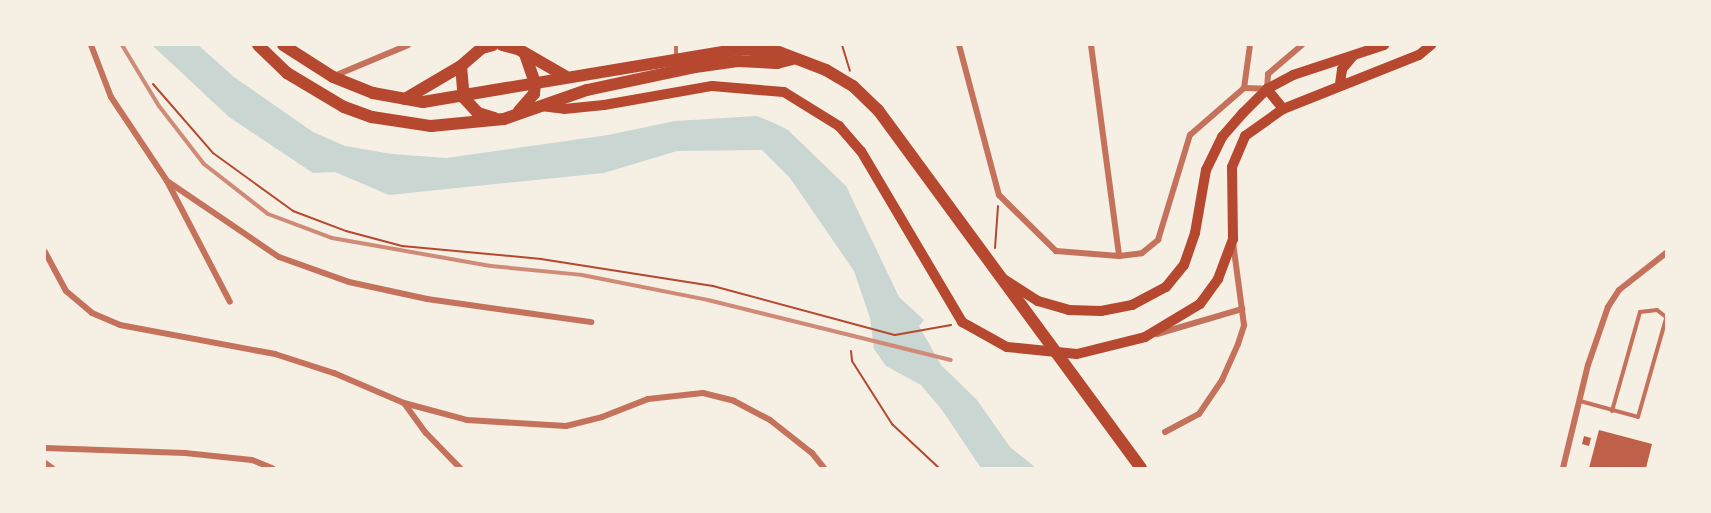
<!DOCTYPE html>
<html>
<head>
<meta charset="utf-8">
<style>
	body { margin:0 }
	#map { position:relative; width:1711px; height:513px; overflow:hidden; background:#f6efe4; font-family:"Nunito Sans",sans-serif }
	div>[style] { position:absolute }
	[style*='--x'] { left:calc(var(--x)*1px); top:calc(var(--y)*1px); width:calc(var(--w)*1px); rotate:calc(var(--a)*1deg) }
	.water>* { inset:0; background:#c9d6d2 }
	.building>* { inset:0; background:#bf614a }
	.path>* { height:2px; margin:-1px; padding:0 1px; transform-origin:1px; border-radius:1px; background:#b5482f }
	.service>* { height:4px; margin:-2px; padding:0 2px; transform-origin:2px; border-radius:2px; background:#c5725c }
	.minor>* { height:6px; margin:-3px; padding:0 3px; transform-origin:3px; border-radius:3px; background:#c5725c }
	.secondary>* { height:10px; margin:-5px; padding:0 5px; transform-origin:5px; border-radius:5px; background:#b5482f }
	.trunk>* { height:12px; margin:-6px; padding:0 6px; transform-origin:6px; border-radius:6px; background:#b5482f }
	.rail>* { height:4px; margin:-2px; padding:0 2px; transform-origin:2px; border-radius:2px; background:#cf8b77 }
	span { translate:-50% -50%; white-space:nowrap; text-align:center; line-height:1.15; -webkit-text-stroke:4.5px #f6efe4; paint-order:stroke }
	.frame { position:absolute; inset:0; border:46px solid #f6efe4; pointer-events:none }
</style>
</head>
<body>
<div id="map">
	<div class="water">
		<div style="clip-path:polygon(152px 45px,198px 45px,234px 77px,313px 132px,345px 146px,392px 154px,446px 158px,608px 135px,675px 121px,757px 116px,776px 124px,788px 130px,846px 186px,899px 297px,924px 320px,919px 326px,941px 365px,977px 400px,1010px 447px,1036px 468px,981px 468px,942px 410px,921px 385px,886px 366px,874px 349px,870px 318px,854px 271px,790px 178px,762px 150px,677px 151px,604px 173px,389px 195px,335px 172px,313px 173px,229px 117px)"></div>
	</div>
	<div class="building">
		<div style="clip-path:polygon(1599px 430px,1652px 444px,1646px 468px,1589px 468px)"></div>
		<div style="clip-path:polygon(1584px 436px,1591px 438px,1589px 446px,1582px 444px)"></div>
	</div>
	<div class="path">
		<div style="--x:842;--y:45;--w:27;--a:73"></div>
		<div style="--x:153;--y:84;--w:91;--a:49"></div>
		<div style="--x:213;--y:153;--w:99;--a:35.9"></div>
		<div style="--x:293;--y:211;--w:57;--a:20.7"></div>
		<div style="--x:346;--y:231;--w:58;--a:15"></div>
		<div style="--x:402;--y:246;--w:140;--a:5.3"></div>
		<div style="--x:541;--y:259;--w:174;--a:8.9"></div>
		<div style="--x:713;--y:286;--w:188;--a:15.1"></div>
		<div style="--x:895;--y:335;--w:57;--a:-10.1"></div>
		<div style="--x:995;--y:248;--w:42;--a:-85.9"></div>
		<div style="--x:851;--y:351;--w:10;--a:84"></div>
		<div style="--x:852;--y:361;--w:75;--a:57.6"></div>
		<div style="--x:892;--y:424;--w:64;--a:43.1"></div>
	</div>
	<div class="service">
		<div style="--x:676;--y:56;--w:11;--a:-90"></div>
		<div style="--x:1580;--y:401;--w:60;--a:15.4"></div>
		<div style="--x:1638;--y:417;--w:102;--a:-74.1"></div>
		<div style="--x:1612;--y:411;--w:103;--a:-74.2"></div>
		<div style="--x:1640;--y:312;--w:17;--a:-7"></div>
		<div style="--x:1657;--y:310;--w:11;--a:38"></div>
	</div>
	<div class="minor">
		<div style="--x:91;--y:45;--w:56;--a:69"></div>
		<div style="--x:111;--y:97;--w:101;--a:56.3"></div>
		<div style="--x:167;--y:181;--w:136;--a:62.5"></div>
		<div style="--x:959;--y:45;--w:155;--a:75.1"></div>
		<div style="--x:999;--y:195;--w:80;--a:44.5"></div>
		<div style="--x:1056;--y:251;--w:63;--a:4.5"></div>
		<div style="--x:1119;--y:256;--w:23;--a:-7"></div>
		<div style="--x:1142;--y:253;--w:21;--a:-39"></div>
		<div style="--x:1158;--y:240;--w:110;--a:-73.1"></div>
		<div style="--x:1190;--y:135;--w:72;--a:-41"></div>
		<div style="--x:1091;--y:45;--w:213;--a:82.4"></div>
		<div style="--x:1250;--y:45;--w:43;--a:97.9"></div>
		<div style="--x:1244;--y:88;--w:23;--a:2"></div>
		<div style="--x:1267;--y:89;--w:15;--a:-86"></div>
		<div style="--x:1268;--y:74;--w:45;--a:-40.5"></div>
		<div style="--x:334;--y:76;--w:80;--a:-22.7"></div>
		<div style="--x:167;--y:181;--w:135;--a:34.2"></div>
		<div style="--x:279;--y:257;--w:74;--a:19.7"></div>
		<div style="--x:349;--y:282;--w:80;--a:12.3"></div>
		<div style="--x:427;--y:299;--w:166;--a:8"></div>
		<div style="--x:45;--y:252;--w:44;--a:61.7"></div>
		<div style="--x:66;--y:291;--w:34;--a:40"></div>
		<div style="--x:92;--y:313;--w:30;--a:23"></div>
		<div style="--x:120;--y:325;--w:158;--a:10.6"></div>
		<div style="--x:275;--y:354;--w:62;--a:17.9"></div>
		<div style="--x:334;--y:373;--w:76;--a:23.2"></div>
		<div style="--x:404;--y:403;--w:65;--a:15.1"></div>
		<div style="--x:467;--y:420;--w:99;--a:3.5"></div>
		<div style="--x:566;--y:426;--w:37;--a:-14"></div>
		<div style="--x:602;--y:417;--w:49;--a:-21.4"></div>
		<div style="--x:648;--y:399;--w:55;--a:-6.2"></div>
		<div style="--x:703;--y:393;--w:32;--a:14"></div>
		<div style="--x:734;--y:401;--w:41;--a:27.8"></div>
		<div style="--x:770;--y:420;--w:53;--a:38.2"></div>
		<div style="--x:812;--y:453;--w:19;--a:51"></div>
		<div style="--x:1157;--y:334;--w:89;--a:-16.4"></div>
		<div style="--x:404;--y:403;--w:37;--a:54"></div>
		<div style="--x:426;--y:433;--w:49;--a:45.8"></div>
		<div style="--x:1165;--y:432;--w:38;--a:-28"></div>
		<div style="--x:1199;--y:414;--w:41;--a:-55.9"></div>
		<div style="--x:1222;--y:380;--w:39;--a:-66"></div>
		<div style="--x:1238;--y:344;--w:20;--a:-72"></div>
		<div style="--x:1244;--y:325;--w:83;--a:-97.6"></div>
		<div style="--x:45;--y:448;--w:140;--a:2"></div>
		<div style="--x:185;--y:453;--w:67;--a:6"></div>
		<div style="--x:252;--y:460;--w:22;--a:22"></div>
		<div style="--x:45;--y:463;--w:9;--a:36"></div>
		<div style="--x:1563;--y:468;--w:106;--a:-76.4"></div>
		<div style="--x:1588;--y:365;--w:61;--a:-71"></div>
		<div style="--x:1608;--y:307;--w:20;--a:-57"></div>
		<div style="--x:1619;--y:290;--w:60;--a:-38.2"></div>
	</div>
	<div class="secondary">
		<div style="--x:1340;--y:84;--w:15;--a:-82"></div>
		<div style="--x:1342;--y:69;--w:16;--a:-50"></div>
		<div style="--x:1267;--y:89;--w:26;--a:51"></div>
		<div style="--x:541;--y:106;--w:23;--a:7"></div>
		<div style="--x:564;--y:109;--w:40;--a:-5.7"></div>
		<div style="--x:604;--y:105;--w:110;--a:-10"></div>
		<div style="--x:712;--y:86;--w:72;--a:4.8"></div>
		<div style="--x:784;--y:92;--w:65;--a:31.7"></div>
		<div style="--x:839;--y:126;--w:33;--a:49"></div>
		<div style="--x:861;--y:151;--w:199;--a:59.4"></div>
		<div style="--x:962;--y:322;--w:51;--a:29.1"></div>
		<div style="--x:1007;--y:347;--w:70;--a:5.7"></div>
		<div style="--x:1077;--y:354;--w:70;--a:-14"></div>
		<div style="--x:1145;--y:337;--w:64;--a:-31"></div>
		<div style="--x:1200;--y:304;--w:31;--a:-54"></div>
		<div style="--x:1218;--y:279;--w:43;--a:-69.4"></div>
		<div style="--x:1233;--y:239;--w:72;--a:-90.8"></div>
		<div style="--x:1232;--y:167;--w:34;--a:-67"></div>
		<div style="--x:1245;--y:136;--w:47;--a:-35.4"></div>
		<div style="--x:1283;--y:109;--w:146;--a:-21.7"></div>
		<div style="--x:1419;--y:55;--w:16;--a:-40"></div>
		<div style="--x:1002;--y:278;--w:43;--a:32.6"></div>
		<div style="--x:1038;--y:301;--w:32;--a:16"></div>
		<div style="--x:1069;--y:310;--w:32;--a:2"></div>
		<div style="--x:1101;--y:311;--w:32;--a:-11"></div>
		<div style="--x:1132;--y:305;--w:38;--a:-28"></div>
		<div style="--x:1166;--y:287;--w:28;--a:-51"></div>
		<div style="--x:1184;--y:265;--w:34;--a:-71"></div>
		<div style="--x:1195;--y:233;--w:64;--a:-80.1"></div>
		<div style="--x:1206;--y:170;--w:37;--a:-64"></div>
		<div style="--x:1222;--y:137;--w:32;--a:-49"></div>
		<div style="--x:1243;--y:113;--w:34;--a:-45"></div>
		<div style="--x:1267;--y:89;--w:30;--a:-28"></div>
		<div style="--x:1293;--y:75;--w:96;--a:-18.2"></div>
	</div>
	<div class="trunk">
		<div style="--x:258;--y:45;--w:40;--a:44"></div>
		<div style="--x:287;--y:73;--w:66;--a:30.8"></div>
		<div style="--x:344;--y:107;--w:30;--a:20"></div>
		<div style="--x:372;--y:117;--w:60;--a:8.7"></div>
		<div style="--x:431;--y:126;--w:73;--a:-5.5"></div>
		<div style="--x:504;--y:119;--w:88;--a:-19.3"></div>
		<div style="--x:587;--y:90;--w:110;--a:-12"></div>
		<div style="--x:695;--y:67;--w:43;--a:-7.9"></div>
		<div style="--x:738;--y:61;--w:39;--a:3"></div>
		<div style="--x:777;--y:63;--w:16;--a:-15"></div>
		<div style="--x:283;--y:45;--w:59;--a:32.6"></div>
		<div style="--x:333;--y:77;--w:43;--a:21.8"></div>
		<div style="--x:373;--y:93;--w:51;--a:10.2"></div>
		<div style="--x:423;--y:102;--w:322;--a:-9.5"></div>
		<div style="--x:741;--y:49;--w:38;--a:5"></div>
		<div style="--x:779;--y:52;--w:50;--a:21"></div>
		<div style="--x:826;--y:70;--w:31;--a:31"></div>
		<div style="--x:853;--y:86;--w:35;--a:44"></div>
		<div style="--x:878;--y:110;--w:444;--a:53.7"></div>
		<div style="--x:502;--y:45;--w:16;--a:14"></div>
		<div style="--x:518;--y:49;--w:54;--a:29.9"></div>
		<div style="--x:461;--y:66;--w:32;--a:85"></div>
		<div style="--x:464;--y:98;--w:21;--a:47"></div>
		<div style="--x:478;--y:113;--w:17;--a:17"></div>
		<div style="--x:405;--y:99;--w:65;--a:-30.5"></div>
		<div style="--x:461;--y:66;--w:28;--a:-41"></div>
		<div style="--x:482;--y:48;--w:11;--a:-15"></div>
		<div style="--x:519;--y:111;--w:23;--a:-49"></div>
		<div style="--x:534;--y:94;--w:11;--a:-85"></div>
		<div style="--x:535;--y:83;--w:31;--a:-109"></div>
	</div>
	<div class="rail">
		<div style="--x:122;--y:45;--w:71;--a:58.8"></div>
		<div style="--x:159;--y:106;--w:73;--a:52.2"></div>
		<div style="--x:204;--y:164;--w:81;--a:38"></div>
		<div style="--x:268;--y:214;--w:68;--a:20.6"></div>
		<div style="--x:332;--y:238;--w:161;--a:10"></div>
		<div style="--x:491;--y:266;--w:91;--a:5.6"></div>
		<div style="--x:582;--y:275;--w:128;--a:11.2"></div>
		<div style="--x:708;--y:300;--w:250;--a:13.9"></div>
	</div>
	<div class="frame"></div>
</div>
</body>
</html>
